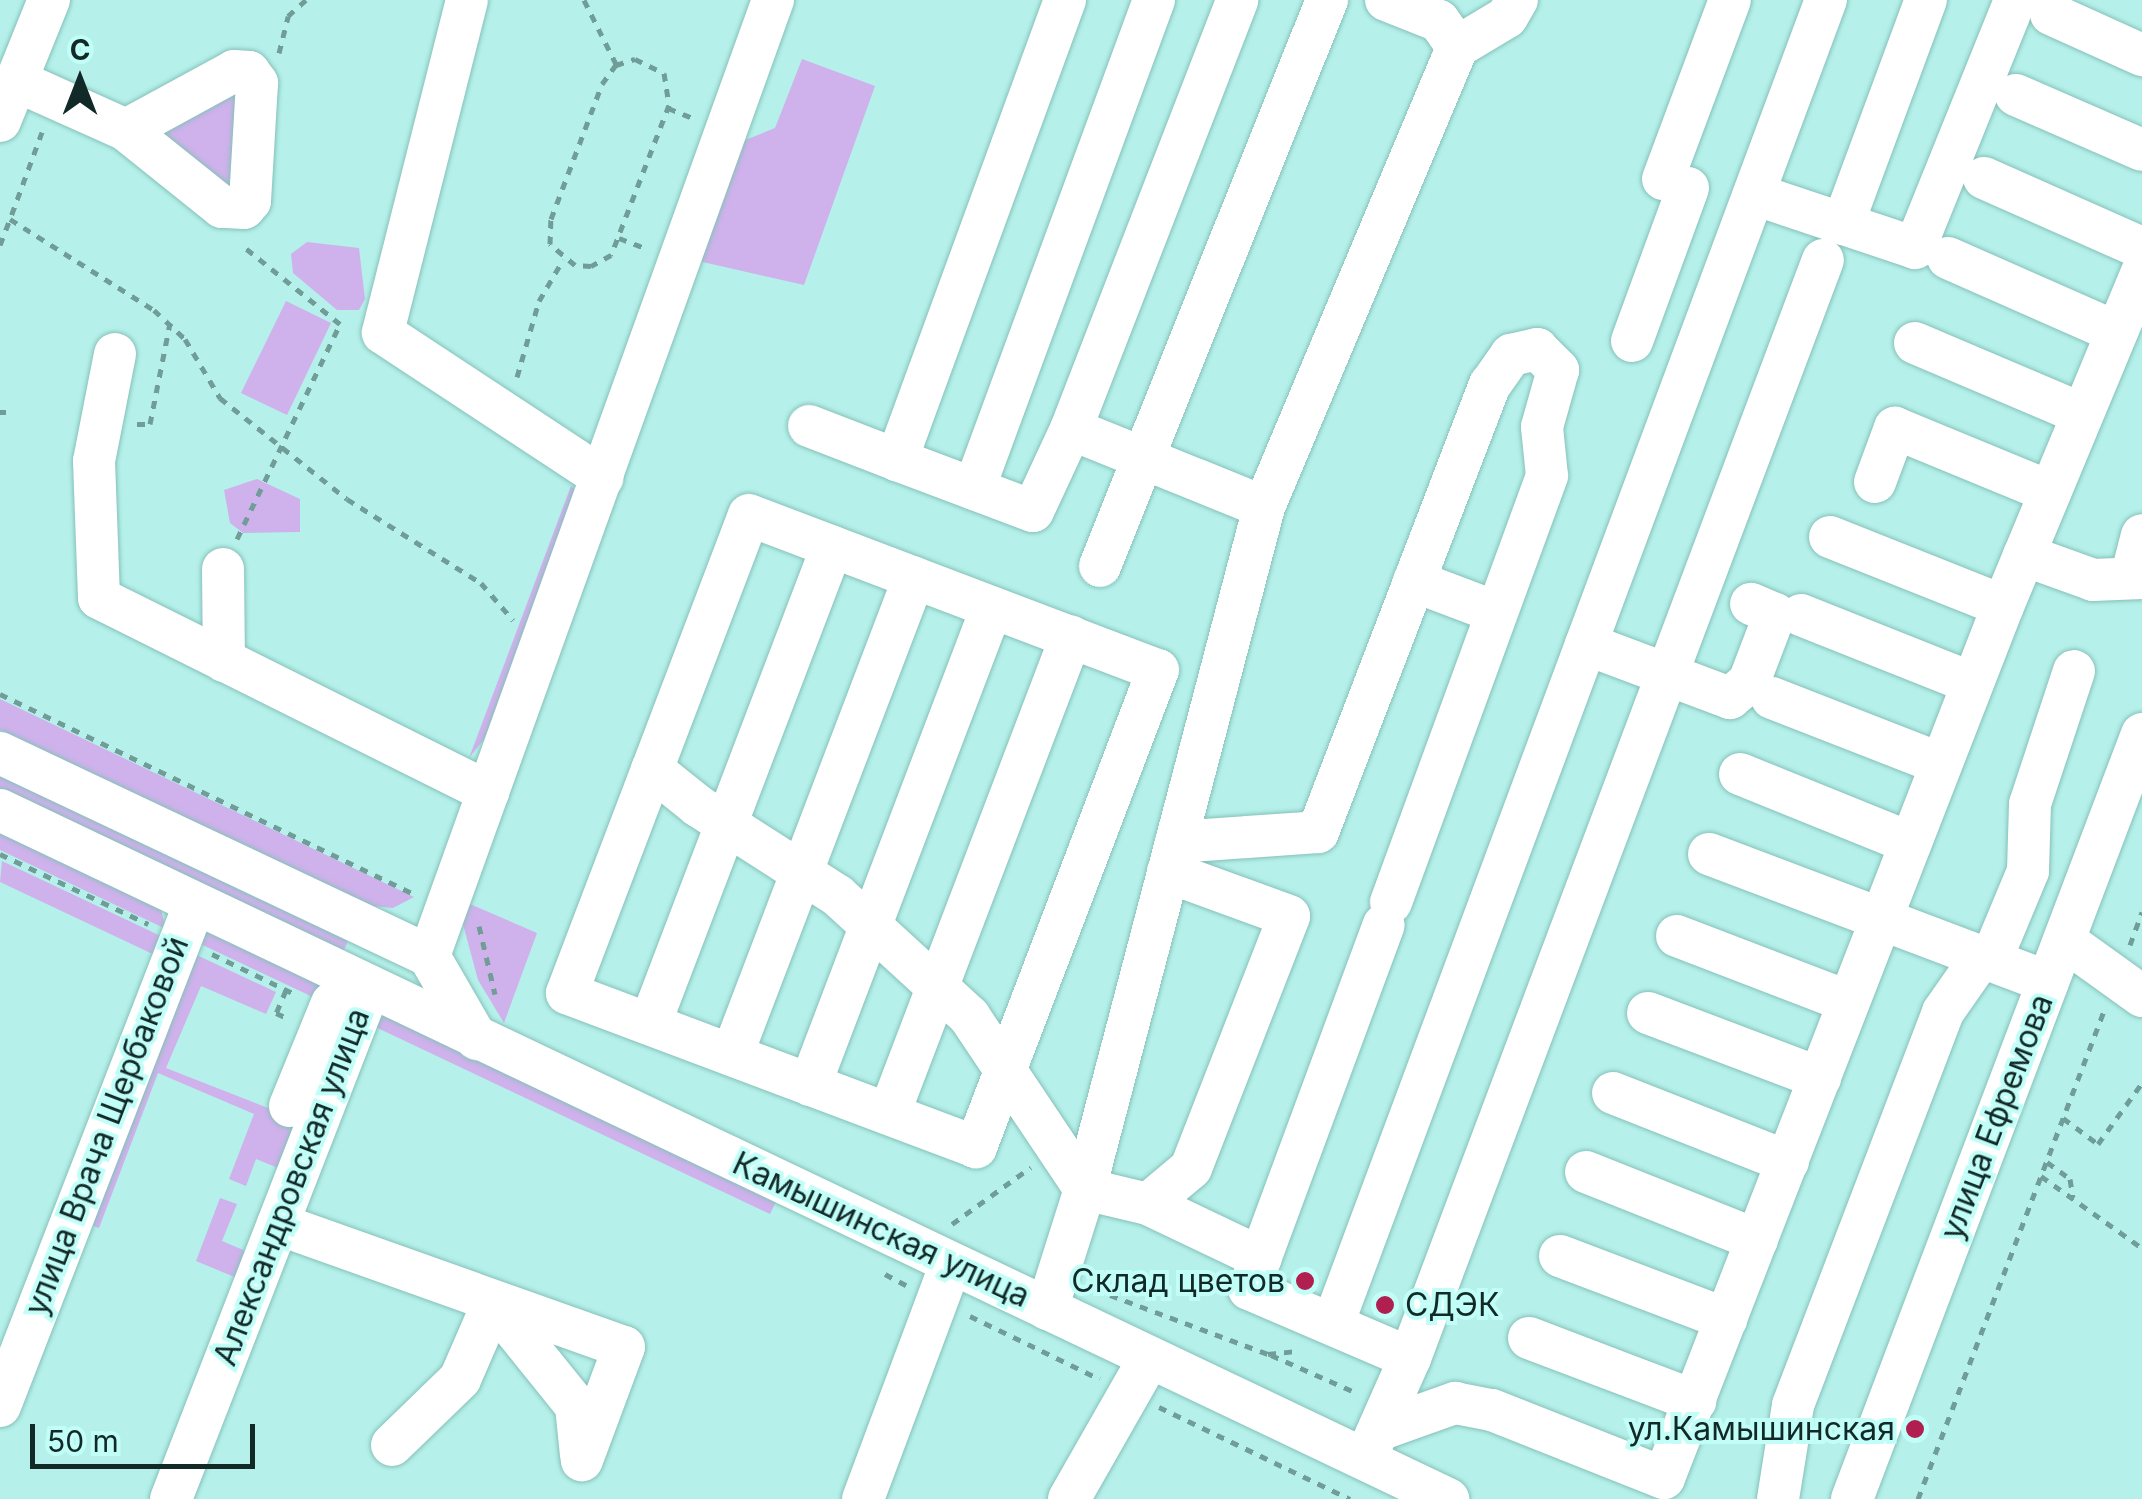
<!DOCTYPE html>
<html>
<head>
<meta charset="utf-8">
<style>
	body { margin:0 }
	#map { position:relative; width:2142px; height:1499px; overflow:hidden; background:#b5f1ea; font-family:Inter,sans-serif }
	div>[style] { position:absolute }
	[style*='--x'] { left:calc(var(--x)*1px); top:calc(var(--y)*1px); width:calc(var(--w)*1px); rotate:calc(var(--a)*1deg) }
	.green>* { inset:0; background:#cfb1ec }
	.path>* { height:5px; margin-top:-2.5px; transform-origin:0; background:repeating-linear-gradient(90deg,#709d98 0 8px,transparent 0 16px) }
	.roads { filter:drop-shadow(0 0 2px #86c1ba) drop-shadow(0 0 2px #86c1ba) }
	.minor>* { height:42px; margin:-21px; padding:0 21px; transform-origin:21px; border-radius:21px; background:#fff }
	.dots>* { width:28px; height:28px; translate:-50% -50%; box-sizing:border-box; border:5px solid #c2fef8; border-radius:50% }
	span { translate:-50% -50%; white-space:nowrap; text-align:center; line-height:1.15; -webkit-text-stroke:8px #c2fef8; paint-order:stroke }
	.street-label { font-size:32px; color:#112927 }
	.poi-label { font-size:32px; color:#112927 }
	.right { translate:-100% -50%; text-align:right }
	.left { translate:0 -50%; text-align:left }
	.north { position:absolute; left:30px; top:30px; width:100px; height:100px; -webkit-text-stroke:8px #c2fef8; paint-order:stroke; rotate:0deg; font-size:28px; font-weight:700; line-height:40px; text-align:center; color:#112927 }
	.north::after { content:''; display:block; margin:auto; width:35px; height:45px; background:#112927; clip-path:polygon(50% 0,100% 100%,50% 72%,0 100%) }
	.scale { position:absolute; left:30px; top:1424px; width:225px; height:45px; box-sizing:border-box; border:5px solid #112927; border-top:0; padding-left:12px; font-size:30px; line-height:35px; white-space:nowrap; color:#112927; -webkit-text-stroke:8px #c2fef8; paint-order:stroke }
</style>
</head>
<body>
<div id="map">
	<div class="green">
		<div style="clip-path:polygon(802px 59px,875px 86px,804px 285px,694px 260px,738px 143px,775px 128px)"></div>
		<div style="clip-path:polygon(236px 83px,237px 184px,226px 188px,162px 139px,160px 125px)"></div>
		<div style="clip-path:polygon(307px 242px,359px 248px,365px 299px,359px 310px,337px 310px,293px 273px,291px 254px)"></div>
		<div style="clip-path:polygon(286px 301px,331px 323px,287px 415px,241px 393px)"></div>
		<div style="clip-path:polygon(257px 479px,300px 499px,300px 532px,243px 533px,230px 523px,224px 490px)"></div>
		<div style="clip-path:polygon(571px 486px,575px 490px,485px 738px,469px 758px)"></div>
		<div style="clip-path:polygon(0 699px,414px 897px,393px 908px,363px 905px,0 730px)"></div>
		<div style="clip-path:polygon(0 776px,348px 941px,343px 952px,0 789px)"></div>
		<div style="clip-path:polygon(0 833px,161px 910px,166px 929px,0 850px)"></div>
		<div style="clip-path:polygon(2px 861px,165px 938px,157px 956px,0 882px)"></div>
		<div style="clip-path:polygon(456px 898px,537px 933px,504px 1023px,478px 980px)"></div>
		<div style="clip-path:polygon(208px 931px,324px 986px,317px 999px,190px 939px)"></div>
		<div style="clip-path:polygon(186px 950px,276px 992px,266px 1014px,201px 986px,166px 1068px,296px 1119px,283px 1170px,256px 1159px,246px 1186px,229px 1179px,254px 1114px,158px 1073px,99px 1228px,80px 1221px)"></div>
		<div style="clip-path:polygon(378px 1013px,776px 1202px,770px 1214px,367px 1023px)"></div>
		<div style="clip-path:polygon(220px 1198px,237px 1204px,222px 1241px,248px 1252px,237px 1278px,196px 1261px)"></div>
	</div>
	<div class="path">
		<div style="--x:584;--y:0;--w:72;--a:63.4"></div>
		<div style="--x:279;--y:53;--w:38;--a:-76"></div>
		<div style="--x:288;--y:16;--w:24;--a:-42"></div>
		<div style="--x:635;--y:59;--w:32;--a:26"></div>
		<div style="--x:664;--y:73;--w:32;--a:81"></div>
		<div style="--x:669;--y:105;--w:161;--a:111.1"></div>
		<div style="--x:611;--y:255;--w:23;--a:151"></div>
		<div style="--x:591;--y:266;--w:16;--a:-176"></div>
		<div style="--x:575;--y:265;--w:33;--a:-140"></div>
		<div style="--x:550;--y:244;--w:25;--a:-88"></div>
		<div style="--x:551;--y:219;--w:144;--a:-69.3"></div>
		<div style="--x:602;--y:84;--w:24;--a:-54"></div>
		<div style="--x:616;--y:65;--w:20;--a:-18"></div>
		<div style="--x:668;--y:108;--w:27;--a:22"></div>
		<div style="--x:42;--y:132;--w:93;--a:110.2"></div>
		<div style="--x:10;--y:219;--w:170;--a:32.3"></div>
		<div style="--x:154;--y:310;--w:42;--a:43.1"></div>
		<div style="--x:185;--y:339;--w:69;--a:59.3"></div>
		<div style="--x:220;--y:398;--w:162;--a:38.5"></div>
		<div style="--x:347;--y:499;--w:158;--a:32.1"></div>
		<div style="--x:481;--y:583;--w:49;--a:49.1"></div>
		<div style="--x:619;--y:238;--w:31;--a:21"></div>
		<div style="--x:0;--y:245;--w:28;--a:-69"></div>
		<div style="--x:517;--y:377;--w:79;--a:-73.9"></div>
		<div style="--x:539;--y:301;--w:48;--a:-59.7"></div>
		<div style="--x:0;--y:412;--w:6;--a:0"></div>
		<div style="--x:137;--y:424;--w:13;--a:0"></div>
		<div style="--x:150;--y:424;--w:103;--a:-78.8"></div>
		<div style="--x:237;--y:539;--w:238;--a:-64.4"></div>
		<div style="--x:340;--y:324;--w:124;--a:-141.2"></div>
		<div style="--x:0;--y:694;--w:462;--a:25.8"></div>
		<div style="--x:0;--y:854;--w:164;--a:25.3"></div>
		<div style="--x:479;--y:926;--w:70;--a:76.8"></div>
		<div style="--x:2130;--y:945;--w:35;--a:-70"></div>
		<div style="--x:212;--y:954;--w:94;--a:25.8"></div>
		<div style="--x:286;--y:990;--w:25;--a:113"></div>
		<div style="--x:276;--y:1013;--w:12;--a:24"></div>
		<div style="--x:2063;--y:1118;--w:44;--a:36.6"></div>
		<div style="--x:2098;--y:1144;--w:75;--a:-54.2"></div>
		<div style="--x:2047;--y:1162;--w:29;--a:36"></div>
		<div style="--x:2070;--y:1179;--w:18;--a:81"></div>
		<div style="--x:2041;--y:1176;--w:124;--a:35.5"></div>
		<div style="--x:952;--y:1224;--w:97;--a:-35.8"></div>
		<div style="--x:885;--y:1274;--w:24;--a:28"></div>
		<div style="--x:1110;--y:1295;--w:169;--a:20.5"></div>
		<div style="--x:1268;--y:1354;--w:30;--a:-6"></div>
		<div style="--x:970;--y:1316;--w:144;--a:25.9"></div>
		<div style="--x:1271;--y:1355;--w:94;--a:23.8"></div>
		<div style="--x:1159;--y:1407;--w:212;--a:25.7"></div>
		<div style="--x:1918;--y:1499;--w:522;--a:-69.14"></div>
	</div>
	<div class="roads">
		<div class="minor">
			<div style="--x:467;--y:0;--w:343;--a:104.2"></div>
			<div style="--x:383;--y:333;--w:263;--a:33.4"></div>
			<div style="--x:1065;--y:0;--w:490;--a:110.1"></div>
			<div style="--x:897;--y:460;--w:145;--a:20.6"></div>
			<div style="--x:1033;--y:511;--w:90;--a:-65.1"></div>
			<div style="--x:1071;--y:429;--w:208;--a:22"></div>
			<div style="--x:1386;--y:0;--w:57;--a:21.6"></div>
			<div style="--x:1439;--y:21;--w:32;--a:55"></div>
			<div style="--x:2051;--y:14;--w:100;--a:24.3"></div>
			<div style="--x:17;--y:81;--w:120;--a:24.2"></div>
			<div style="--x:126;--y:130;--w:123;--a:-28.6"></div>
			<div style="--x:234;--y:71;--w:15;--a:4"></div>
			<div style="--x:249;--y:72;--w:14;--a:54"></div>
			<div style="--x:257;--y:83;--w:118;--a:93.4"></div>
			<div style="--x:250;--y:201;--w:9;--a:131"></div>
			<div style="--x:244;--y:208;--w:22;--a:-177"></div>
			<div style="--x:222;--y:207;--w:123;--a:-141.3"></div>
			<div style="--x:2016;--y:95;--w:137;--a:23.6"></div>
			<div style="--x:0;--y:121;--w:131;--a:-68"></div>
			<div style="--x:1984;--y:178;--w:173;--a:23.9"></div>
			<div style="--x:1663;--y:179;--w:191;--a:-69.5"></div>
			<div style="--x:1754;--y:194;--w:170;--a:18.5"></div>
			<div style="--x:1915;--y:248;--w:267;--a:-68"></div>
			<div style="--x:1843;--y:224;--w:239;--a:-69.7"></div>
			<div style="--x:1948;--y:258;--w:184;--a:23.8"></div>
			<div style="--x:1632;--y:341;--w:163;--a:-69.9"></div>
			<div style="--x:1915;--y:343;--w:181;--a:23"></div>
			<div style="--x:115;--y:354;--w:109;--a:101.1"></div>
			<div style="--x:94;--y:461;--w:137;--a:87.9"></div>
			<div style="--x:99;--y:598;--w:435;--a:26.5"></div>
			<div style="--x:809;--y:426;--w:94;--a:21.1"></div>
			<div style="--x:1071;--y:429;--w:460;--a:-68.8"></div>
			<div style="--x:1875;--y:482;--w:58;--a:-69.7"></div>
			<div style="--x:1895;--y:428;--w:168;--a:22.4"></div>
			<div style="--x:974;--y:489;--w:521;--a:-69.79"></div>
			<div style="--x:749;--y:515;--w:437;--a:20.8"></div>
			<div style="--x:1158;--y:670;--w:511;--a:110.88"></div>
			<div style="--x:976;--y:1147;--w:437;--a:-159.4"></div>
			<div style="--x:567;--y:993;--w:511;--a:-69.16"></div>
			<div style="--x:1830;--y:537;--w:186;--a:21.7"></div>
			<div style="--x:2024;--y:555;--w:73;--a:19.9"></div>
			<div style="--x:2093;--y:580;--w:49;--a:-2.3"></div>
			<div style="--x:1100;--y:566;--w:610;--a:-68.15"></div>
			<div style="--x:223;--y:569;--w:92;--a:89.4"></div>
			<div style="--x:2132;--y:574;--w:40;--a:-75.6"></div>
			<div style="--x:1414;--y:581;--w:88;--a:20.7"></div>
			<div style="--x:1801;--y:615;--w:184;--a:21.7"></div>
			<div style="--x:1586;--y:644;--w:154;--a:20.6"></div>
			<div style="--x:1730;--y:698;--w:25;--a:-40"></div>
			<div style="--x:1749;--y:682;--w:73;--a:-69.1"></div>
			<div style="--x:1775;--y:614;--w:26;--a:-157"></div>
			<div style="--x:1772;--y:698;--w:181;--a:21.3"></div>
			<div style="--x:0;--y:753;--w:475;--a:25.3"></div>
			<div style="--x:429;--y:956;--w:96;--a:60"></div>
			<div style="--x:652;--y:769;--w:59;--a:38.8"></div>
			<div style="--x:698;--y:806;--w:166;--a:32.7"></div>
			<div style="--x:838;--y:896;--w:178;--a:42.5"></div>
			<div style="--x:969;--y:1016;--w:208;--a:56.2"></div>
			<div style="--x:1085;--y:1189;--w:65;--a:13.4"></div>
			<div style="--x:1148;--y:1204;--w:56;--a:-39.9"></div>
			<div style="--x:1191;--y:1168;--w:270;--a:-68.7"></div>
			<div style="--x:1289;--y:916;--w:129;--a:-160"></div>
			<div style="--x:1740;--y:774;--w:184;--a:22"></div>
			<div style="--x:0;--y:810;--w:1604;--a:25.45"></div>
			<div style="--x:1176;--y:842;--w:142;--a:-4"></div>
			<div style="--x:1318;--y:832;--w:479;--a:-69"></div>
			<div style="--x:1490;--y:385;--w:37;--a:-55"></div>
			<div style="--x:1511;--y:355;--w:27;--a:-13"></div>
			<div style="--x:1537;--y:349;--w:30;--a:45"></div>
			<div style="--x:1558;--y:370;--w:59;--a:105.7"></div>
			<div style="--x:1542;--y:427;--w:49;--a:84.2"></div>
			<div style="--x:1547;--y:476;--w:454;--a:110.1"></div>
			<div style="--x:1709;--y:854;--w:362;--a:20.7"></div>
			<div style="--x:1677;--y:936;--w:184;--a:21"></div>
			<div style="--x:2064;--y:940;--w:96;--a:35.7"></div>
			<div style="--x:429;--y:956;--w:1016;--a:-70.21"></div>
			<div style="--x:1991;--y:960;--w:96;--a:-67.4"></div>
			<div style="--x:2028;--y:871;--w:67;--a:-88.3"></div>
			<div style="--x:2030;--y:804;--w:140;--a:-71.7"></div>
			<div style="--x:1648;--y:1013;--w:184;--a:20.7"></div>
			<div style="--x:650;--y:1024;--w:511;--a:-69.12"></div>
			<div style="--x:732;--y:1055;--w:511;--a:-69.12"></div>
			<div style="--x:810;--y:1085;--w:511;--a:-69.16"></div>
			<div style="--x:1613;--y:1093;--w:188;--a:21.5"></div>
			<div style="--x:290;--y:1106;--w:111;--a:-67.8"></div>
			<div style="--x:889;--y:1114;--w:511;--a:-69.12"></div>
			<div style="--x:1586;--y:1172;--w:184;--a:21.7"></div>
			<div style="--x:1148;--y:1204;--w:125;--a:25.5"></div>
			<div style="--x:278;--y:1224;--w:367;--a:19.6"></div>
			<div style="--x:624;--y:1347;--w:121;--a:110.4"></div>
			<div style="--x:1560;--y:1256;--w:178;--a:20.8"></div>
			<div style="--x:1047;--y:1309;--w:126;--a:-72.4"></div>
			<div style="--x:1085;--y:1189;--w:705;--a:-75.29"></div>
			<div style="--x:1264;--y:507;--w:499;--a:-67.2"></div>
			<div style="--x:1457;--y:47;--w:58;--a:-31"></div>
			<div style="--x:1507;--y:17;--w:20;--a:-60"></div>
			<div style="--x:1333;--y:1324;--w:1413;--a:-69.58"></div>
			<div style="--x:1529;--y:1338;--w:178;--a:20.8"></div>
			<div style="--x:1410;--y:1358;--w:1173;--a:-69.39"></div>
			<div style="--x:0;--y:1406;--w:539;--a:-68.81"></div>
			<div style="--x:1379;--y:1430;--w:81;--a:-19.6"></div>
			<div style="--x:1455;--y:1403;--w:38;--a:11"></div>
			<div style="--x:1492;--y:1410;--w:185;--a:21.6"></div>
			<div style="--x:1664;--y:1478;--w:936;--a:-68.76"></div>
			<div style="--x:2003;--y:606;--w:362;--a:-67.4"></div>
			<div style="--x:392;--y:1445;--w:95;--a:-44.1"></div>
			<div style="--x:460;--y:1379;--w:83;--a:-66.5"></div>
			<div style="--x:493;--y:1303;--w:132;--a:51.1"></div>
			<div style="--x:576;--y:1406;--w:49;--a:84.2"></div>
			<div style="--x:1371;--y:1446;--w:96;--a:-66.1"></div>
			<div style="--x:1410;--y:1358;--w:175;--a:-156.8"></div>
			<div style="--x:1249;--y:1289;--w:388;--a:-69.7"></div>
			<div style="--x:171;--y:1499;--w:549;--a:-68.76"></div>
			<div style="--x:863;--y:1499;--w:251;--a:-69.5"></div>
			<div style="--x:1069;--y:1499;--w:161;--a:-60.3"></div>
			<div style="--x:1778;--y:1499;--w:95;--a:-80.9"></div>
			<div style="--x:1793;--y:1405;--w:421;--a:-69.1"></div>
			<div style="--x:1943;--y:1012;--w:68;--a:-55.1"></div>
			<div style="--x:1852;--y:1499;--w:818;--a:-69.24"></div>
		</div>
	</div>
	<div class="dots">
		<div style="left:1305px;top:1281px;background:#b01f50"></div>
		<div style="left:1385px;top:1305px;background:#b01f50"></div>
		<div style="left:1915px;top:1429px;background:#b01f50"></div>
	</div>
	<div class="street-label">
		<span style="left:1997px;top:1117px;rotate:-69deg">улица Ефремова</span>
		<span style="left:107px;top:1126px;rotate:-69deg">улица Врача Щербаковой</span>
		<span style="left:292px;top:1187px;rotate:-69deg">Александровская улица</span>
		<span style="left:881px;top:1230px;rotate:25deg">Камышинская улица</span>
	</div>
	<div class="poi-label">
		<span class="right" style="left:1285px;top:1281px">Склад цветов</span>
		<span class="left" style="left:1405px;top:1305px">СДЭК</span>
		<span class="right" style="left:1895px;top:1429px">ул.Камышинская</span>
	</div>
	<div class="north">С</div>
	<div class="scale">50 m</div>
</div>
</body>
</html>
